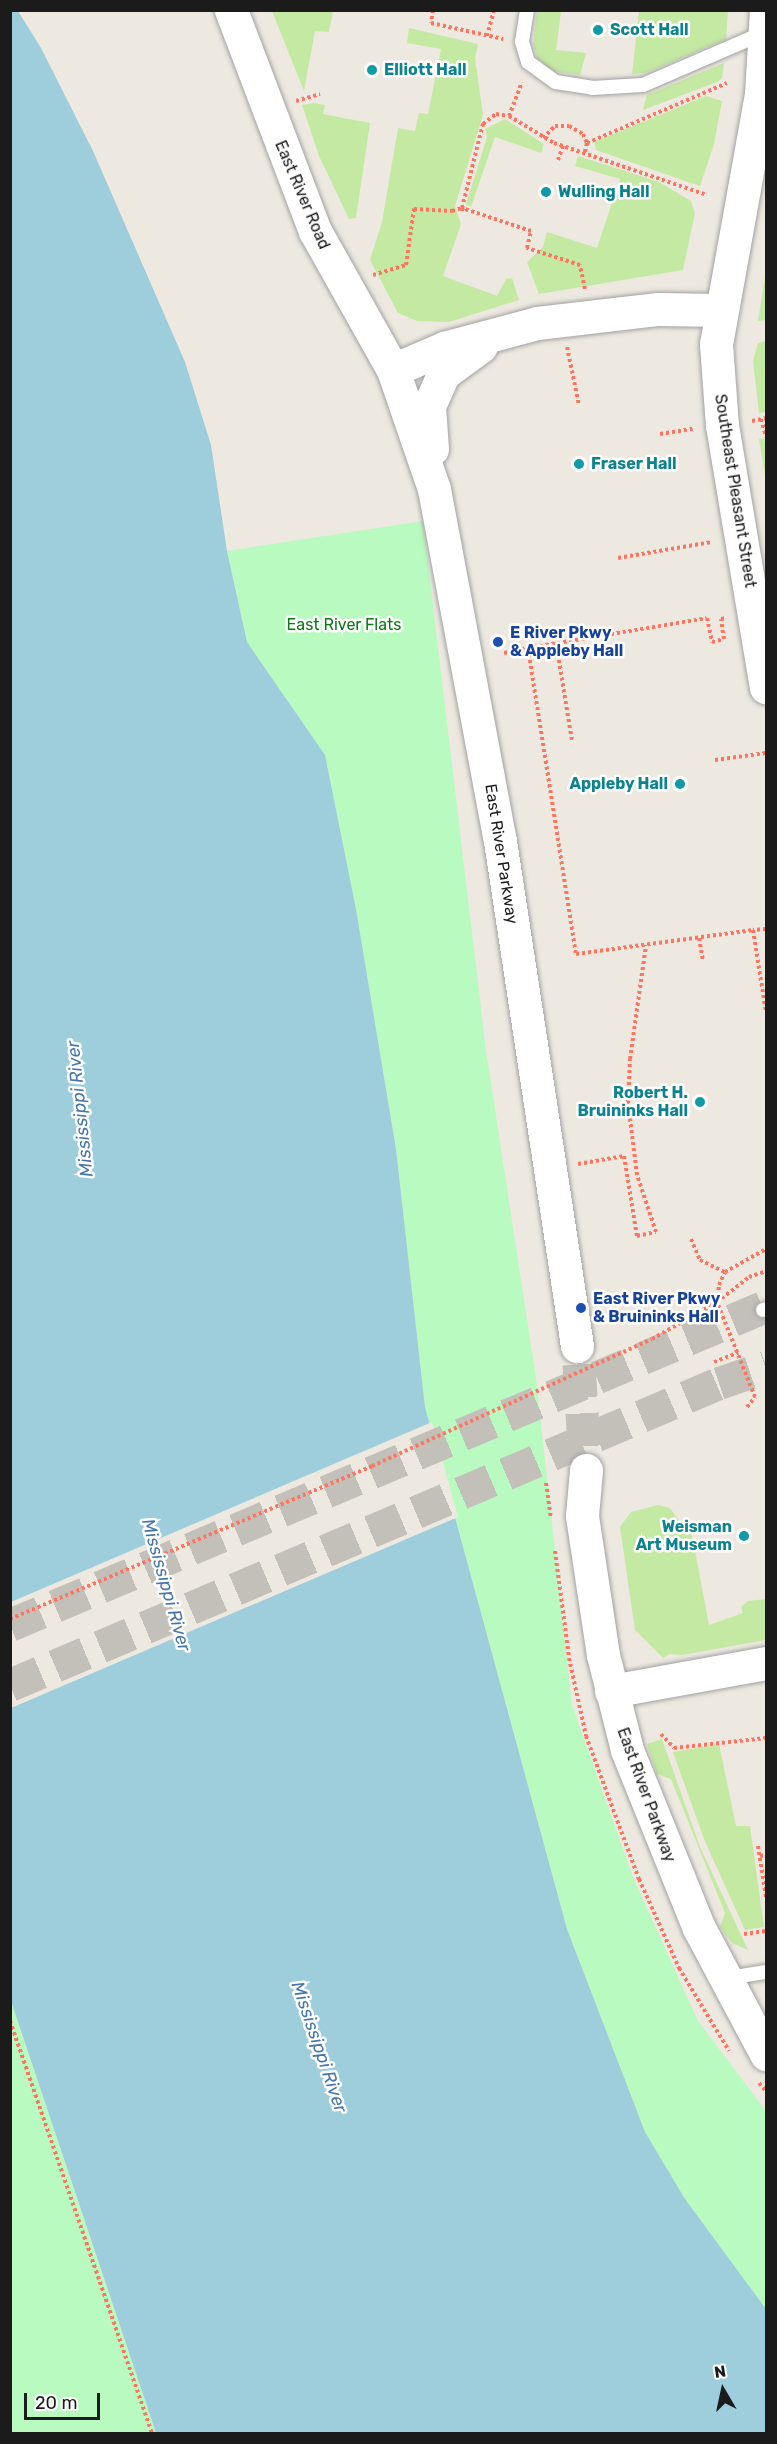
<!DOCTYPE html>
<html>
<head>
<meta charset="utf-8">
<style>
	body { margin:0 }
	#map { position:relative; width:777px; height:2444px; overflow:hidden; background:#ede9e0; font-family:Rubik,sans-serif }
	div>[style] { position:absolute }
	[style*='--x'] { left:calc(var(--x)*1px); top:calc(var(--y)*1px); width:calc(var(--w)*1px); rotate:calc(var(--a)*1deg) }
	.grass>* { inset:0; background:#c4e9a3 }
	.park>* { inset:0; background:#b9fac0 }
	.water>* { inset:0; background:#9ecddc }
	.pier>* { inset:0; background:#ede9e0 }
	.tertiary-tunnel>* { height:33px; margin-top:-16.5px; transform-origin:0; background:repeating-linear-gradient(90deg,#c3c0b9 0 33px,transparent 0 49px) }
	.path>* { height:4px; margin-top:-2px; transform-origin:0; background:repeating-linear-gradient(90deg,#fd7561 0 3px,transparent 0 6px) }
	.roads { filter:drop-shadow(0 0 2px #a2a2a2) drop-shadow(0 0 2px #a2a2a2) }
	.service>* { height:14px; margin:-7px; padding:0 7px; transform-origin:7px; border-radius:7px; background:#fff }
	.tertiary>* { height:33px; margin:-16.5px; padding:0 16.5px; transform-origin:16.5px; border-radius:16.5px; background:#fff }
	.path-bridge>* { height:4px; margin-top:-2px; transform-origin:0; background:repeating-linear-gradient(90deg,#fd7561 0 3px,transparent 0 6px) }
	.dots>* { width:16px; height:16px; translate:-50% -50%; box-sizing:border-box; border:3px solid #fff; border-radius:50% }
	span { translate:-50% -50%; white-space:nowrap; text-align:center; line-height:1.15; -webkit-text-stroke:5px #fff; paint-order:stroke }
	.culture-label { font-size:16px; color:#0d838f; font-weight:700 }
	.left { translate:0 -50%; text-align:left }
	.right { translate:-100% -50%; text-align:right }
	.street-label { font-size:16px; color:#1b1b1b }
	.park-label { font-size:16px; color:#097915 }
	.transit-label { font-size:16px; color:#164399; font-weight:700 }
	.water-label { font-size:18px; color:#4676ab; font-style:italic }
	.frame { position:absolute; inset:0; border:12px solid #1b1b1b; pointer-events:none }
	.north { position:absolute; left:693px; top:2360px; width:60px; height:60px; -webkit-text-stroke:4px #fff; paint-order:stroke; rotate:351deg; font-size:16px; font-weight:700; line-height:24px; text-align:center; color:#1b1b1b }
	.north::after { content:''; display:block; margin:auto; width:21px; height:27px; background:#1b1b1b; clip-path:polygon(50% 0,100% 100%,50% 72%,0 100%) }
	.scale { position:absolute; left:24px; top:2393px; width:76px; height:27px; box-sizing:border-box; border:3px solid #1b1b1b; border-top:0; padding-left:8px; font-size:18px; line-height:21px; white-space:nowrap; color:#1b1b1b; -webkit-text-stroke:4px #fff; paint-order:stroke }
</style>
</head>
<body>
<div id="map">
	<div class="grass">
		<div style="clip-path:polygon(272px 11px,333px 11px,329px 32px,315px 31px,304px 91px)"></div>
		<div style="clip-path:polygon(537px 11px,561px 11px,556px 50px,586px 53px,580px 75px,552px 71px,538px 59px,533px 44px)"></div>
		<div style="clip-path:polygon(639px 11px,728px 11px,726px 39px,646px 73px,632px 74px)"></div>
		<div style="clip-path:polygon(409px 28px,478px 44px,475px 58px,483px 115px,455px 206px,461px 224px,443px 276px,497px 296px,506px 279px,512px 278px,519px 300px,449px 322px,417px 321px,398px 313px,370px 260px,382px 222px,398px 128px,415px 131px,419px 113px,428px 114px,441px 49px,407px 43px)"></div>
		<div style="clip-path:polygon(724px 63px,722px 78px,717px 82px,643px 110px,647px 95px)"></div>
		<div style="clip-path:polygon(706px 96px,722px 101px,714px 144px,700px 186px,596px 150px,594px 142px)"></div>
		<div style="clip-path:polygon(314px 103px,325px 105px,323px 114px,370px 123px,356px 218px,349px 219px,319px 156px,302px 105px)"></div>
		<div style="clip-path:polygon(505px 119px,544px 144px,541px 153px,495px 137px,471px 207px,466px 204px,487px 137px,485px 129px)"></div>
		<div style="clip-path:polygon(578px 156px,659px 182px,691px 201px,695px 213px,683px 270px,539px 294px,527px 262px,543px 247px,547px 232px,597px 248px,620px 179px,575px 166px)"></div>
		<div style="clip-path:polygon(766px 270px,766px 320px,758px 321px)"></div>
		<div style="clip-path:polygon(766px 341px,766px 412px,759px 413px,753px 361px,758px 343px)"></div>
		<div style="clip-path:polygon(764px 438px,766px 448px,766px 481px,759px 439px)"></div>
		<div style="clip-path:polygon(658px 1505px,670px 1508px,682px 1525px,690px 1524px,709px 1625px,743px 1613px,741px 1607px,748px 1601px,766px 1599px,766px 1640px,682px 1655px,670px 1654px,663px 1658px,635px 1630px,620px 1527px,631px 1512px)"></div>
		<div style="clip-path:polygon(662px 1739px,700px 1847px,748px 1950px,732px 1943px,720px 1927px,725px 1913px,671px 1779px,657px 1774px,647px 1744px)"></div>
		<div style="clip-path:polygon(719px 1744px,736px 1826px,750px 1826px,764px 1927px,745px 1930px,704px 1839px,673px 1752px)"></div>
	</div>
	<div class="park">
		<div style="clip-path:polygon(423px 521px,486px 1050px,536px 1378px,572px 1705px,633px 1877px,698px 2021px,766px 2111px,766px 2309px,685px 2199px,645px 2132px,567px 1929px,425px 1407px,396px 1149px,356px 909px,325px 755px,247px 642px,227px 551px)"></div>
		<div style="clip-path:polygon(11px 2001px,156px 2433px,11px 2433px)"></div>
	</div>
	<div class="water">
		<div style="clip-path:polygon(10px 11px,18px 11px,41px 48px,93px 151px,185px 362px,211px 445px,227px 551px,247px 642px,325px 755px,356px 909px,396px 1149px,425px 1407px,567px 1929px,645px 2132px,685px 2199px,766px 2309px,766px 2433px,156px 2433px,11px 2001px)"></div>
	</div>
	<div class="pier">
		<div style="clip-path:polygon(432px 1422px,458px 1517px,11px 1708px,11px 1602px)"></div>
	</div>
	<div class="tertiary-tunnel">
		<div style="--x:579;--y:1364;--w:98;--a:86.5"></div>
		<div style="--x:10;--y:1625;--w:821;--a:-22.88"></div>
		<div style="--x:10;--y:1685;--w:771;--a:-23.07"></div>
		<div style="--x:719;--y:1383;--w:50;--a:-18.8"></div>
	</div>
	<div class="path">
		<div style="--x:433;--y:10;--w:13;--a:99"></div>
		<div style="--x:431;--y:23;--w:74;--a:12.5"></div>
		<div style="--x:487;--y:36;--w:27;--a:-75"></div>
		<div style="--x:296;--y:101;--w:25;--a:-16"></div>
		<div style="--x:509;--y:116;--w:36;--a:-69"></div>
		<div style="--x:543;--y:138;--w:17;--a:-45"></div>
		<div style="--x:555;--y:126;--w:14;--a:0"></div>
		<div style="--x:569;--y:126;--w:16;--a:30"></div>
		<div style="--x:583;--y:134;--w:10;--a:66"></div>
		<div style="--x:587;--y:143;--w:9;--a:103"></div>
		<div style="--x:587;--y:143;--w:152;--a:-23.2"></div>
		<div style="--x:558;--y:160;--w:15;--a:-70"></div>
		<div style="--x:373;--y:275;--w:34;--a:-17"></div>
		<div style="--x:406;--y:265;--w:57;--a:-81.9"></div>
		<div style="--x:414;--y:209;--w:38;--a:3"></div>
		<div style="--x:452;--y:211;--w:10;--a:-17"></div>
		<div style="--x:462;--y:208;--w:5;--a:68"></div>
		<div style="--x:585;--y:289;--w:25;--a:-102"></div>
		<div style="--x:580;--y:265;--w:56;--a:-162.2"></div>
		<div style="--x:527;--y:248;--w:17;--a:-77"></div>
		<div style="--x:531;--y:231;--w:73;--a:-161.6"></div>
		<div style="--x:462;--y:208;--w:87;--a:-76"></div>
		<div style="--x:483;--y:124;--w:16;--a:-38"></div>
		<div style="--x:496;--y:114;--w:13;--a:9"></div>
		<div style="--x:509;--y:116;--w:52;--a:31"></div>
		<div style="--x:554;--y:143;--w:162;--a:18.8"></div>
		<div style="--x:567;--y:347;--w:59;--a:78.3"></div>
		<div style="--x:761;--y:419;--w:19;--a:74"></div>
		<div style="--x:752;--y:421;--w:14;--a:-12"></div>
		<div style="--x:660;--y:434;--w:33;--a:-9"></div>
		<div style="--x:618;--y:558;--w:95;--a:-9.7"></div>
		<div style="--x:556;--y:642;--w:100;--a:80.8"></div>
		<div style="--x:528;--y:648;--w:181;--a:-9.5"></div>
		<div style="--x:707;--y:618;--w:25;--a:78"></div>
		<div style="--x:712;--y:642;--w:12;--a:-14"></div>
		<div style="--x:724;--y:639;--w:20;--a:-99"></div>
		<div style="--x:721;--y:619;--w:5;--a:-11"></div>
		<div style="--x:504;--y:653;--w:25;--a:-12"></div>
		<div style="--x:528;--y:648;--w:310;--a:81.1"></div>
		<div style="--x:576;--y:954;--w:179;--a:-7.7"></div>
		<div style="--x:715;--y:760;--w:51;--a:-7.8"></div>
		<div style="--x:766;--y:929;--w:13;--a:176"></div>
		<div style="--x:753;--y:930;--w:83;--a:81"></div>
		<div style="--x:699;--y:938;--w:22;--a:80"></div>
		<div style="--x:578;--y:1164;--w:47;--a:-9.9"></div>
		<div style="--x:624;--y:1156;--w:81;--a:80.8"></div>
		<div style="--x:637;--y:1236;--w:19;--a:-12"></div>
		<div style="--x:656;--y:1232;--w:60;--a:-108.4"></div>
		<div style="--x:637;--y:1175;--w:73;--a:-97.1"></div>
		<div style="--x:628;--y:1103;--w:44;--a:-87.4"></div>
		<div style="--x:630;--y:1059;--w:115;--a:-82"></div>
		<div style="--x:691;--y:1239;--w:23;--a:67"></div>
		<div style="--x:700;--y:1260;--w:28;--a:26"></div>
		<div style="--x:714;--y:1362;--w:26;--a:-21"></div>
		<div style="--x:546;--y:1483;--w:34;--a:82"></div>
		<div style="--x:555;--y:1551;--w:108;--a:82.5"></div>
		<div style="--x:569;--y:1658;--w:80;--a:77.7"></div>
		<div style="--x:586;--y:1736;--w:153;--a:69.7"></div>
		<div style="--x:639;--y:1879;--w:98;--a:65.8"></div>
		<div style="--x:679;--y:1968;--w:97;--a:58.9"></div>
		<div style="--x:661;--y:1734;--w:19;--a:47"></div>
		<div style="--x:674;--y:1748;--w:93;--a:-6.2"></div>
		<div style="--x:758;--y:1846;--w:52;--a:81.1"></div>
		<div style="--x:760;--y:1856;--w:6;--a:-9"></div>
		<div style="--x:744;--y:1934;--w:22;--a:-8"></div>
		<div style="--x:10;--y:2021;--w:437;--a:71"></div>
		<div style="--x:759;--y:2083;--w:11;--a:49"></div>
	</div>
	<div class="roads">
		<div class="service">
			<div style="--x:527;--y:10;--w:32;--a:99"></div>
			<div style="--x:522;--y:42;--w:21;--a:73"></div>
			<div style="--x:528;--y:62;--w:34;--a:36"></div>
			<div style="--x:556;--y:82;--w:36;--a:9"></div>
			<div style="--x:592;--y:88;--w:51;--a:-3.4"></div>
			<div style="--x:643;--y:85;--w:131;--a:-23.4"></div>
			<div style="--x:763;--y:1310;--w:3;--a:-18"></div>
			<div style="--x:728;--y:1978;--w:38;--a:-9"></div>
		</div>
		<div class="tertiary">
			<div style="--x:231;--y:10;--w:236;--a:69.2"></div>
			<div style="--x:315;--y:231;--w:159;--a:60.7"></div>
			<div style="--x:393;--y:370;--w:126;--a:71"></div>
			<div style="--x:434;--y:489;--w:358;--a:79.4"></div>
			<div style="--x:500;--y:841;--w:511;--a:81.33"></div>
			<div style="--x:766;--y:10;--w:84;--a:93.4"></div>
			<div style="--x:761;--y:94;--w:254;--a:100.2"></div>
			<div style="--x:716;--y:344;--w:81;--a:85.8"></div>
			<div style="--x:722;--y:425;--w:266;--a:80.5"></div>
			<div style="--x:393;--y:370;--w:56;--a:-23.3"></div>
			<div style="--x:444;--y:348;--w:96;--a:-15"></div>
			<div style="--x:537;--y:323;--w:122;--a:-6.6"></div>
			<div style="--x:658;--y:309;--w:63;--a:0.9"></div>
			<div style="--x:432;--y:449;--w:43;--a:-94"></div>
			<div style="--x:429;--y:406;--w:35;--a:-66"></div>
			<div style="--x:443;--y:374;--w:47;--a:-36.4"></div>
			<div style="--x:586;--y:1470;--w:46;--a:95"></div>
			<div style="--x:582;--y:1516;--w:141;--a:81.4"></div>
			<div style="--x:603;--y:1655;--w:98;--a:75.8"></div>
			<div style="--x:627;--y:1750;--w:192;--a:68"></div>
			<div style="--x:699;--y:1928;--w:143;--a:62"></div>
			<div style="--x:611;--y:1691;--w:158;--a:-10.2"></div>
		</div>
	</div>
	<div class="path-bridge">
		<div style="--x:747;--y:1407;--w:13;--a:-51"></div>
		<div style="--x:755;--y:1397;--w:102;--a:-111.8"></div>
		<div style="--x:717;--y:1302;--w:17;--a:-83"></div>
		<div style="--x:719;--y:1285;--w:14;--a:-65"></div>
		<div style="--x:725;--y:1272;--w:47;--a:-29.3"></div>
		<div style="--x:10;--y:1619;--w:393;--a:-22.9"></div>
		<div style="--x:372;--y:1466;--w:307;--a:-24.4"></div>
		<div style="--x:652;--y:1339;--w:75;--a:-29.6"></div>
		<div style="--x:717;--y:1302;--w:41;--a:-38"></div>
		<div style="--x:749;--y:1277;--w:18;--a:-19"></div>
	</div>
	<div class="dots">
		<div style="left:598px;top:30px;background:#0f9aa8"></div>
		<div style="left:372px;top:70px;background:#0f9aa8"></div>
		<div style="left:546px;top:192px;background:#0f9aa8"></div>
		<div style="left:579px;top:464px;background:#0f9aa8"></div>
		<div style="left:498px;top:642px;background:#1a4fb4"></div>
		<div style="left:680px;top:784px;background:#0f9aa8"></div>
		<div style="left:700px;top:1102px;background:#0f9aa8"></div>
		<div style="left:581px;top:1308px;background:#1a4fb4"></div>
		<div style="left:744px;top:1536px;background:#0f9aa8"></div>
	</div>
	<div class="culture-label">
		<span class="left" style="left:610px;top:30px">Scott Hall</span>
		<span class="left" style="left:384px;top:70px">Elliott Hall</span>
		<span class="left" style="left:558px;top:192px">Wulling Hall</span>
		<span class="left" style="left:591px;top:464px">Fraser Hall</span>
		<span class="right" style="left:668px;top:784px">Appleby Hall</span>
		<span class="right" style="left:688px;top:1102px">Robert H.<br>Bruininks Hall</span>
		<span class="right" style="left:732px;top:1536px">Weisman<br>Art Museum</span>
	</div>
	<div class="street-label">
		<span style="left:302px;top:195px;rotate:67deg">East River Road</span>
		<span style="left:735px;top:491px;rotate:81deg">Southeast Pleasant Street</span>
		<span style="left:501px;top:854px;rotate:81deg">East River Parkway</span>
		<span style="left:646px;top:1795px;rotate:70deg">East River Parkway</span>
	</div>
	<div class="park-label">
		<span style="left:344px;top:625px">East River Flats</span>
	</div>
	<div class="transit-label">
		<span class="left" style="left:510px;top:642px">E River Pkwy<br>&amp; Appleby Hall</span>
		<span class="left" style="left:593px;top:1308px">East River Pkwy<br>&amp; Bruininks Hall</span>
	</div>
	<div class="water-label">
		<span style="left:80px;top:1109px;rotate:-96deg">Mississippi River</span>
		<span style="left:166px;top:1585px;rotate:74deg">Mississippi River</span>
		<span style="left:319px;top:2047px;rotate:71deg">Mississippi River</span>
	</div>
	<div class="frame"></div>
	<div class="north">N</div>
	<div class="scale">20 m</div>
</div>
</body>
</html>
